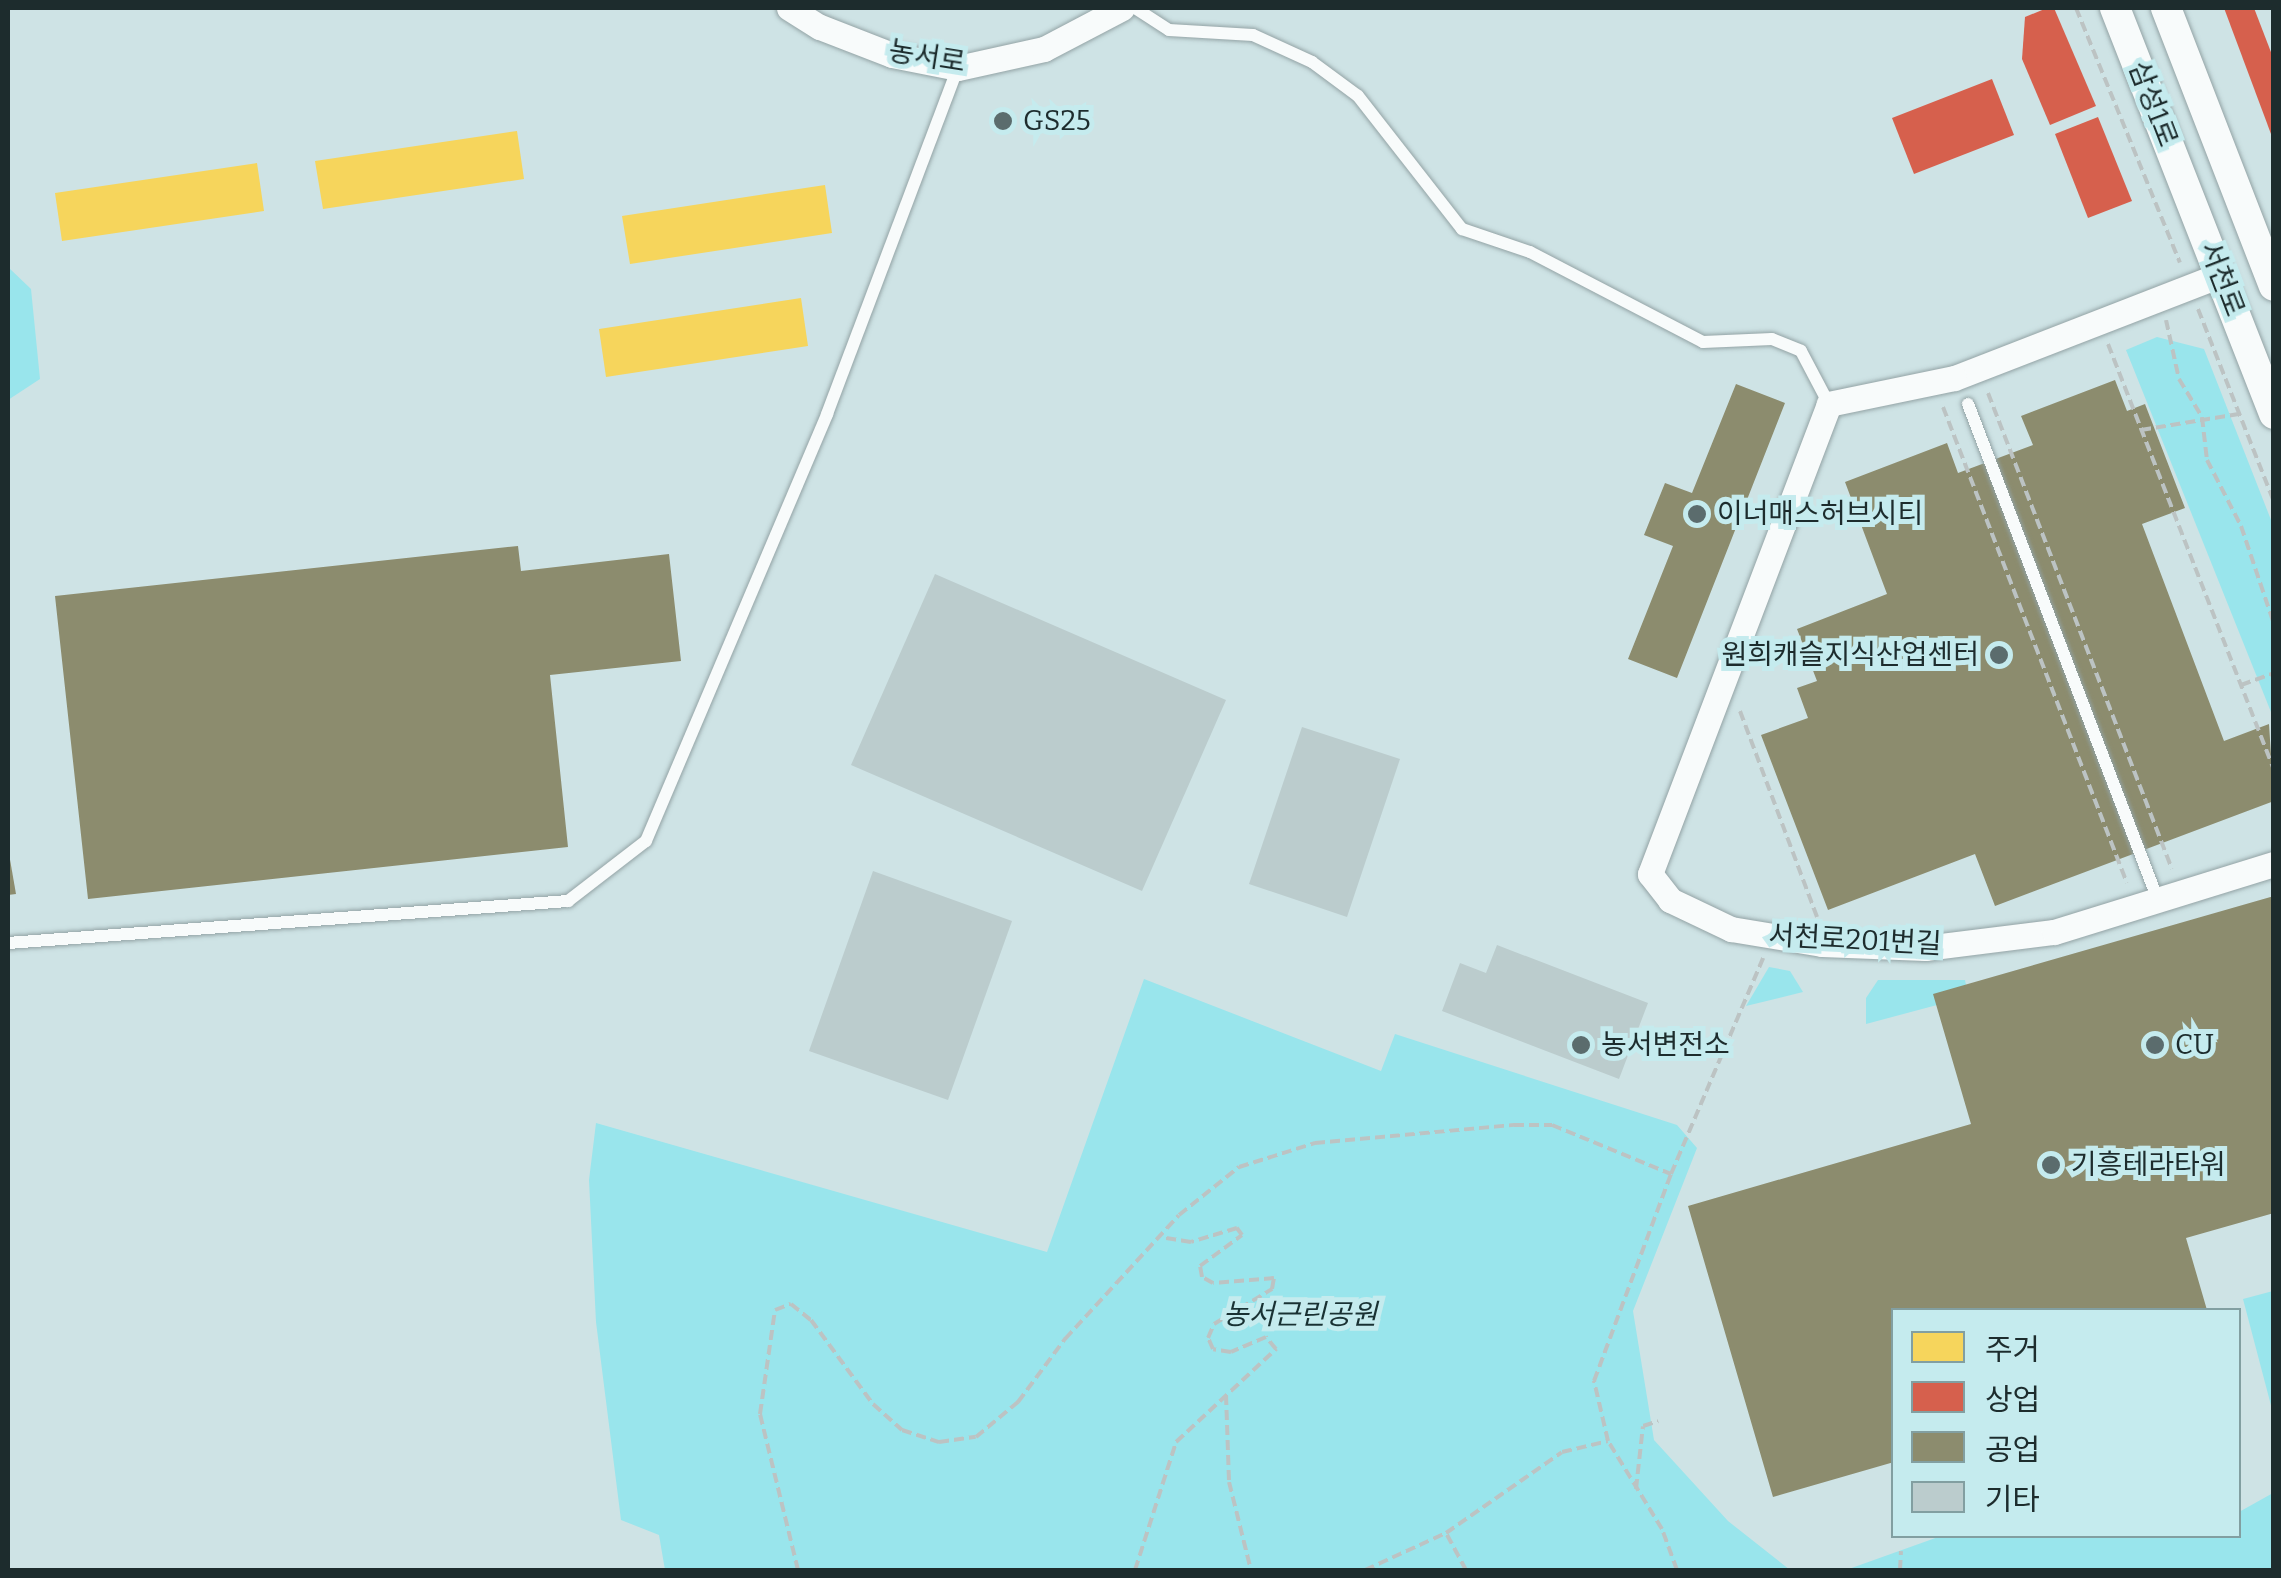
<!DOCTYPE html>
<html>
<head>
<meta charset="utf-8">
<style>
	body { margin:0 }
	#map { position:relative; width:2281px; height:1578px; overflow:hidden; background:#cee3e5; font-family:Bitter,"Noto Sans KR",serif }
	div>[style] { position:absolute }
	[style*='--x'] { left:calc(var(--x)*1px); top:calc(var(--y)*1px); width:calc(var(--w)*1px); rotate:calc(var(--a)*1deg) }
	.green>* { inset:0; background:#99e5ec }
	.homes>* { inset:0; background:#f6d55c }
	.shops>* { inset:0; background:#d6604d }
	.industry>* { inset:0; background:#8c8c6e }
	.building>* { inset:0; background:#bbcccd }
	.path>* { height:4px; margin-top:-2px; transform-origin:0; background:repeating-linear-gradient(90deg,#bcc3c3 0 10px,transparent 0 15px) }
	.roads { filter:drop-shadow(0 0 2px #93a3a5) drop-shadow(0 0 2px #93a3a5) }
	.service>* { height:12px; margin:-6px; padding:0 6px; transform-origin:6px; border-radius:6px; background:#f8fbfb }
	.minor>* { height:25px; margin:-12.5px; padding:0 12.5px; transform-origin:12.5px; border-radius:12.5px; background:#f8fbfb }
	.tertiary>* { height:30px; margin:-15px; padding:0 15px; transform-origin:15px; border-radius:15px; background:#f8fbfb }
	.dots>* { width:28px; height:28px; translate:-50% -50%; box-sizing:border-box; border:5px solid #c5ebee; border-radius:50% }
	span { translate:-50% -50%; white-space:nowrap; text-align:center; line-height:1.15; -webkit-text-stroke:10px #c5ebee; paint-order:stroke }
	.street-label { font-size:28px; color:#1d2c2d }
	.poi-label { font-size:28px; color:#1d2c2d }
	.left { translate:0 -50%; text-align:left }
	.right { translate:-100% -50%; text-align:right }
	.park-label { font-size:28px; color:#193133; font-style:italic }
	.frame { position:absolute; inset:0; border:10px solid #1d2c2d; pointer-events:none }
	.legend { position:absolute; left:1891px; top:1308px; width:350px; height:230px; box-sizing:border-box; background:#c5ebee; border:2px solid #829fa1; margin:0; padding:12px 18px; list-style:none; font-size:30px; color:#1d2c2d }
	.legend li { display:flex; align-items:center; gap:20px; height:50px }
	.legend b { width:50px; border:2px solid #829fa1 }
</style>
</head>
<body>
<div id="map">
	<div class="green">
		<div style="clip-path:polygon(8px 267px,31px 289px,40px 379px,8px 400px)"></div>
		<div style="clip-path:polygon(2157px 337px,2204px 349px,2273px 525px,2273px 717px,2126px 350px)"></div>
		<div style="clip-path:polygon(1769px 967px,1790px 971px,1803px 992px,1746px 1006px)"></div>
		<div style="clip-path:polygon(1144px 979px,1381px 1071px,1395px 1034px,1677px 1125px,1697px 1148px,1633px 1311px,1654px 1440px,1728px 1521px,1790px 1570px,665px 1570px,659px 1535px,621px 1520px,596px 1322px,589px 1180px,596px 1123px,1047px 1252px)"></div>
		<div style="clip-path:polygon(1878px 980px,1965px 980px,1966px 985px,1937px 1005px,1866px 1024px,1866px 998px)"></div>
		<div style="clip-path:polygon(2273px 1291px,2274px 1291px,2273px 1413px,2243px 1299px)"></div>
		<div style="clip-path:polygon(2273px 1493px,2273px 1570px,1846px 1570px,1941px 1536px,2238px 1536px,2239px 1512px)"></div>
	</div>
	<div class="homes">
		<div style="clip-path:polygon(517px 131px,524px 179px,323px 209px,315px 161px)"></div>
		<div style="clip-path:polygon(257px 163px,264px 211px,62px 241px,55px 193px)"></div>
		<div style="clip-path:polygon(825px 185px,832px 233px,630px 264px,622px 216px)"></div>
		<div style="clip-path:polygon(801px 298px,808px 346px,606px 377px,599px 329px)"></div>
	</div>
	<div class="shops">
		<div style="clip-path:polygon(2047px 8px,2054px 8px,2096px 106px,2050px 125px,2022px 59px,2025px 17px)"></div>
		<div style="clip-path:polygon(2224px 8px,2254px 8px,2274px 60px,2274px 142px)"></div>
		<div style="clip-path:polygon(1992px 79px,2014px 135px,1914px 174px,1892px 118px)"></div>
		<div style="clip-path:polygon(2098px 117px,2132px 201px,2088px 218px,2055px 134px)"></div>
	</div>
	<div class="industry">
		<div style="clip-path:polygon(2115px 380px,2127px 411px,2145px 404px,2185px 508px,2142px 524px,2224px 741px,2269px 724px,2274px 801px,1995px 906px,1975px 854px,1828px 910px,1761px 735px,1808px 718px,1797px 688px,1817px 681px,1797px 629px,1887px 594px,1845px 482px,1947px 443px,1958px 473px,2033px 445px,2021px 416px)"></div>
		<div style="clip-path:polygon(1736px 384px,1785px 403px,1677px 678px,1628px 659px,1673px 546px,1644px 535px,1665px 483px,1692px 493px)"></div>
		<div style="clip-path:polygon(518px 546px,521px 571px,669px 554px,681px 661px,550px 675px,568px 847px,88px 899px,55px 596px)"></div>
		<div style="clip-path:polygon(8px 848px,16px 894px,8px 895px)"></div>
		<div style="clip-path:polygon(2274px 896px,2274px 1213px,2186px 1238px,2207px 1310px,1894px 1310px,1894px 1462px,1773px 1497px,1688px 1206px,1971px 1124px,1933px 994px)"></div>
	</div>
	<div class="building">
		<div style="clip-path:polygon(935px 574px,1226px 700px,1142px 891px,851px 765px)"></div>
		<div style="clip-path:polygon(1302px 727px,1400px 759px,1347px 917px,1249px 884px)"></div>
		<div style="clip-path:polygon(873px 871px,1012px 921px,948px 1100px,809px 1051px)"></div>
		<div style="clip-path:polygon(1497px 945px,1648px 1003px,1619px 1079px,1442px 1011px,1460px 963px,1486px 973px)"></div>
	</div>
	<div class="path">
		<div style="--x:2076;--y:8;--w:275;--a:67.8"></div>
		<div style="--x:2198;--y:309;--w:207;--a:68.5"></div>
		<div style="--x:2166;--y:320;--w:60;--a:77.6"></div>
		<div style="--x:2179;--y:379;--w:44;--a:58.8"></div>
		<div style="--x:2202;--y:417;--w:43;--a:83.4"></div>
		<div style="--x:2207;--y:460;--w:74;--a:62.7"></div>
		<div style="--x:2241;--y:526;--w:103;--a:71.4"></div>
		<div style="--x:2108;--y:344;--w:457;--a:68.7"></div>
		<div style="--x:1988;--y:393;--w:510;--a:68.87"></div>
		<div style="--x:1943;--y:407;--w:510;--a:68.87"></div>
		<div style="--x:2141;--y:430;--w:99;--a:-9.3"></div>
		<div style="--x:2241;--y:685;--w:35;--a:-20"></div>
		<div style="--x:1740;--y:711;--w:220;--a:69.5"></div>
		<div style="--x:1226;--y:1395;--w:87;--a:88"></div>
		<div style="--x:1229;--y:1482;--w:91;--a:76"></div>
		<div style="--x:1636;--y:1489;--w:63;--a:-83.7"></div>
		<div style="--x:1643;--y:1426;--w:16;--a:-18"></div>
		<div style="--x:798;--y:1570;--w:161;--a:-103.7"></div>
		<div style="--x:760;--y:1414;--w:105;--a:-81.8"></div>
		<div style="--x:775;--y:1310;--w:17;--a:-21"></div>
		<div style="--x:791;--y:1304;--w:26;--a:39"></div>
		<div style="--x:811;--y:1320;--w:104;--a:53.6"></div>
		<div style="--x:873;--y:1404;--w:39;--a:42"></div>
		<div style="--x:902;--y:1430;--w:39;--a:18"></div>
		<div style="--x:939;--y:1442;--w:37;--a:-8"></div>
		<div style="--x:976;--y:1437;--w:55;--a:-39.8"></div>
		<div style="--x:1018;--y:1402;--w:79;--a:-53.3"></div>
		<div style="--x:1065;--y:1339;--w:168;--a:-47.4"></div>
		<div style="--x:1179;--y:1215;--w:77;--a:-38.7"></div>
		<div style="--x:1239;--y:1167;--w:80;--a:-17.5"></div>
		<div style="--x:1315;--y:1143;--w:200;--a:-5.2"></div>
		<div style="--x:1514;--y:1125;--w:38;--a:0"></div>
		<div style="--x:1552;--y:1125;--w:129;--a:22.4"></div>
		<div style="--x:1135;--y:1570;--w:134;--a:-72.2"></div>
		<div style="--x:1176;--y:1442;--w:137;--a:-42.9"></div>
		<div style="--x:1276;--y:1349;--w:16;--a:-130"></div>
		<div style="--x:1266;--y:1337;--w:38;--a:157"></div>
		<div style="--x:1231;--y:1352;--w:18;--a:-171"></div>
		<div style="--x:1213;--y:1349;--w:12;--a:-114"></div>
		<div style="--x:1208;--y:1338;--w:15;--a:-67"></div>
		<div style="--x:1214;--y:1324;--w:68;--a:-31.1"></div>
		<div style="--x:1272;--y:1289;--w:11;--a:-80"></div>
		<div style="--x:1274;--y:1278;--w:61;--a:175.3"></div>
		<div style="--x:1213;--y:1283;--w:13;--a:-151"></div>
		<div style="--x:1202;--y:1277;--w:11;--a:-100"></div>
		<div style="--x:1200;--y:1266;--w:52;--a:-36.4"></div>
		<div style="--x:1242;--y:1235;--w:9;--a:-126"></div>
		<div style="--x:1237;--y:1228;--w:48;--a:163.1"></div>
		<div style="--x:1191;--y:1242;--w:30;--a:-171"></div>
		<div style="--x:1365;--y:1570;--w:89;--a:-24.6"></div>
		<div style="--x:1466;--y:1570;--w:42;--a:-118.4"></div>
		<div style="--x:1446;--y:1533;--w:141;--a:-34.9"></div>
		<div style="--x:1562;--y:1452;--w:47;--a:-13.4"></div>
		<div style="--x:1677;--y:1570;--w:44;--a:-110.1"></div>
		<div style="--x:1662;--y:1529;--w:103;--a:-121.5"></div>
		<div style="--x:1608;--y:1441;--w:62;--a:-103.1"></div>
		<div style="--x:1594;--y:1381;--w:221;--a:-69.6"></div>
		<div style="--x:1671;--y:1174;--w:235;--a:-66.9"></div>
		<div style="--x:1900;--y:1570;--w:19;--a:-87"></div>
	</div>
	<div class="roads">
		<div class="service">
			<div style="--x:1135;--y:8;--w:40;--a:32.9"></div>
			<div style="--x:1169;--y:30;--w:84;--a:3.4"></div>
			<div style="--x:1253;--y:35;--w:65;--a:24.6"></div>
			<div style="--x:1312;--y:62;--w:57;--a:36.5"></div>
			<div style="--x:1358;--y:96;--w:169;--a:52"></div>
			<div style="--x:1462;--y:229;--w:72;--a:18.7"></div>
			<div style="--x:1530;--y:252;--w:195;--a:27.5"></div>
			<div style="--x:1703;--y:342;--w:69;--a:-2.5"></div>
			<div style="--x:1772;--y:339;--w:31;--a:22"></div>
			<div style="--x:1801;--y:351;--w:60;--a:62.2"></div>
			<div style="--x:1968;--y:404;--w:531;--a:69.04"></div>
			<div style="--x:8;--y:943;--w:562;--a:-4.29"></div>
			<div style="--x:568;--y:901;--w:98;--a:-37.6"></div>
			<div style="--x:646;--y:841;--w:464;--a:-67"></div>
			<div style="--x:827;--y:414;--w:370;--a:-69.3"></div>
		</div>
		<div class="minor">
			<div style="--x:789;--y:8;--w:36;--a:32"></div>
			<div style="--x:820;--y:27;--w:77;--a:21.3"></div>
			<div style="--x:892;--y:55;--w:67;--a:11.1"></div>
			<div style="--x:958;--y:68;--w:88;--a:-12.5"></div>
			<div style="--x:1044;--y:49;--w:88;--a:-27.7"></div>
			<div style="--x:2220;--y:275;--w:285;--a:158.8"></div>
			<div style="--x:1954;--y:378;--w:128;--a:168.3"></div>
			<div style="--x:1829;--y:404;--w:503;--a:110.85"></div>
			<div style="--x:1650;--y:874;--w:33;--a:52"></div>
			<div style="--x:1670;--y:900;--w:68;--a:25.4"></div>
			<div style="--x:1731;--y:929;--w:92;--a:9.4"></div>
			<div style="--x:1822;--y:944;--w:103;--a:2.2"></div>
			<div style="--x:1925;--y:948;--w:130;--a:-7.1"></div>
			<div style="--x:2054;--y:932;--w:230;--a:-17.2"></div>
		</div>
		<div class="tertiary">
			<div style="--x:2115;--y:8;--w:436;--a:68.6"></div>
			<div style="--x:2166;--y:8;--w:298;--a:68.8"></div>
		</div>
	</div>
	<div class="dots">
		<div style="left:1003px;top:121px;background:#5b6c6d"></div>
		<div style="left:1697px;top:514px;background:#5b6c6d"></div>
		<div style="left:1999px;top:655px;background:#5b6c6d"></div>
		<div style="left:1581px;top:1045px;background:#5b6c6d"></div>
		<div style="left:2155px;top:1045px;background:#5b6c6d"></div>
		<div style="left:2051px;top:1165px;background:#5b6c6d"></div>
	</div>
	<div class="street-label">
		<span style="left:927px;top:57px;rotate:9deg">농서로</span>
		<span style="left:2153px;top:104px;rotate:69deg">삼성1로</span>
		<span style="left:2222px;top:279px;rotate:69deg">서천로</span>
		<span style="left:1855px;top:940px;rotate:3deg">서천로201번길</span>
	</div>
	<div class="poi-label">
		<span class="left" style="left:1023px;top:121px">GS25</span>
		<span class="left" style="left:1717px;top:514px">이너매스허브시티</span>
		<span class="right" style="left:1979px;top:655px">원희캐슬지식산업센터</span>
		<span class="left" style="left:1601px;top:1045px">농서변전소</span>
		<span class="left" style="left:2175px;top:1045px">CU</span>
		<span class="left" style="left:2071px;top:1165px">기흥테라타워</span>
	</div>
	<div class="park-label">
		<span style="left:1300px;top:1315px">농서근린공원</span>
	</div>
	<div class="frame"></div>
	<ul class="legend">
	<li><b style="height:28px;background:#f6d55c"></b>주거</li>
	<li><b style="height:28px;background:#d6604d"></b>상업</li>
	<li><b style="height:28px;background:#8c8c6e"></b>공업</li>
	<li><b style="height:28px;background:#bbcccd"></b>기타</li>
	</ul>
</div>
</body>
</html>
